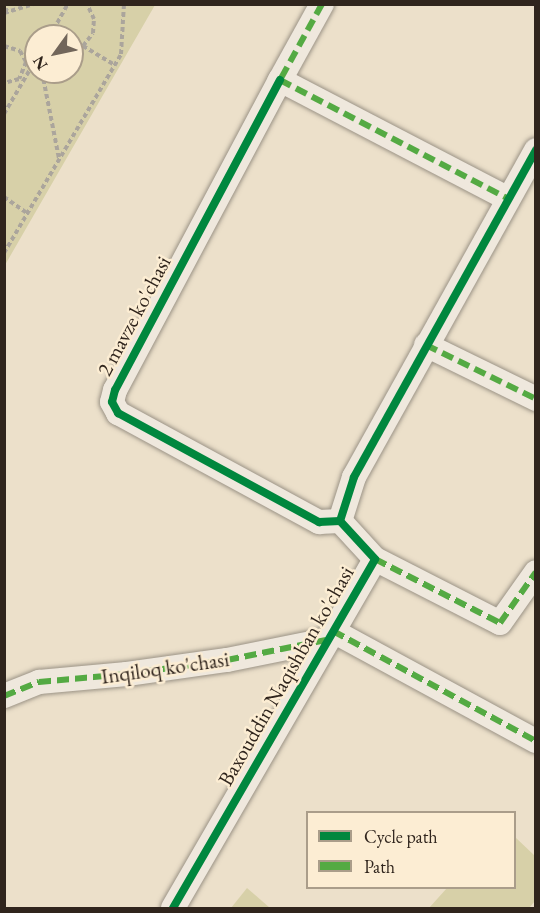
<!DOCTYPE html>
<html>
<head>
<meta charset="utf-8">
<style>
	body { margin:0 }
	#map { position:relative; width:540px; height:913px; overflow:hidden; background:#ece0ca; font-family:"EB Garamond",serif }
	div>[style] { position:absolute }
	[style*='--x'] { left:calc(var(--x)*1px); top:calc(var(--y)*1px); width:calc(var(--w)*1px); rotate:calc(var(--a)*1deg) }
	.green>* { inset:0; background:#d7d0a8 }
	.path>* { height:4px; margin-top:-2px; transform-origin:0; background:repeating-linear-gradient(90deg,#aba59c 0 4.5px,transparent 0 7.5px) }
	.roads { filter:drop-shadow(0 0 2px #9b9386) drop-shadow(0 0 2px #9b9386) }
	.street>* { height:24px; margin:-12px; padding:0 12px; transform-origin:12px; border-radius:12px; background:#efe8dd }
	.quiet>* { height:6px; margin-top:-3px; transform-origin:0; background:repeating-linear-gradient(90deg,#54aa43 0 12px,transparent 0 18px) }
	.cycleway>* { height:8px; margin:-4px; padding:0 4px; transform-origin:4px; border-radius:4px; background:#00873e }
	span { translate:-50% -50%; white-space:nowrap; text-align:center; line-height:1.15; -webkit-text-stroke:5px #fcedd3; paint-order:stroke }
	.street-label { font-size:21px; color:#30251d }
	.frame { position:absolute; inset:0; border:6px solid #30251d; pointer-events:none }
	.legend { position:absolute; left:306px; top:811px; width:210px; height:78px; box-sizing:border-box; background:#fcedd3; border:2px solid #aa9d8a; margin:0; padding:8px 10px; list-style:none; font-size:18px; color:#30251d }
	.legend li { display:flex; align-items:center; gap:12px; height:30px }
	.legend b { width:30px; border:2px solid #aa9d8a }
	.north { position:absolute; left:24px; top:24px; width:60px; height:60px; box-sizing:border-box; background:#fcedd3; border:2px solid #aa9d8a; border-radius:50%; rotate:237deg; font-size:16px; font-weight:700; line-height:24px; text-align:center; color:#30251d }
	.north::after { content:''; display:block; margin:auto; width:21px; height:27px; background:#72665a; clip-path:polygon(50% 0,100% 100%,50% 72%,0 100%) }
</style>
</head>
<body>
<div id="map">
	<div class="green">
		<div style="clip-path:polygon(evenodd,5px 4px,155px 5px,5px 265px,4px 5px,5px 4px,36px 36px,72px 36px,72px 72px,36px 72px,36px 36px)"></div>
		<div style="clip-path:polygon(515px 837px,535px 856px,535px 901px,529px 908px,429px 908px,447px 888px,514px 888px)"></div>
		<div style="clip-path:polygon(247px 888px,270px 908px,231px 908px)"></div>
	</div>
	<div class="path">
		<div style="--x:5;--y:12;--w:9;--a:-63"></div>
		<div style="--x:4;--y:13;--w:30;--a:-17"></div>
		<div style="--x:50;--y:36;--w:37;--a:-61"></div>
		<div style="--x:4;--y:46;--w:17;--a:17"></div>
		<div style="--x:20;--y:51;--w:13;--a:61"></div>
		<div style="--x:26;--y:62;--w:18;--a:112"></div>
		<div style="--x:19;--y:79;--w:16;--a:165"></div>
		<div style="--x:83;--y:46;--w:37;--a:31"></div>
		<div style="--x:72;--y:53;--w:13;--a:-32"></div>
		<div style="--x:83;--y:46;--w:16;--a:-52"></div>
		<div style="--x:93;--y:33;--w:14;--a:-86"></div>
		<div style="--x:94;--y:19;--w:17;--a:-115"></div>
		<div style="--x:42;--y:72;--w:89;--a:78.9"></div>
		<div style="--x:4;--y:114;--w:64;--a:-59.8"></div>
		<div style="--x:4;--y:197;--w:29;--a:35"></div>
		<div style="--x:4;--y:253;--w:231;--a:-59.5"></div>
		<div style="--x:121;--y:54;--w:50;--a:-86.6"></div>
	</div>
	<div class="roads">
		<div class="street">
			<div style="--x:322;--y:4;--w:87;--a:118.9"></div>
			<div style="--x:280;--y:80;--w:256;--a:27.5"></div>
			<div style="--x:280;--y:80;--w:351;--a:118"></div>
			<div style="--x:115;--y:390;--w:12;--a:104"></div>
			<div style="--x:112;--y:402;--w:13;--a:61"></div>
			<div style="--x:118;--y:413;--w:229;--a:28.5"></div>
			<div style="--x:319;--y:522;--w:21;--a:-3"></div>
			<div style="--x:426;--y:345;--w:123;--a:26.1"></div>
			<div style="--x:375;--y:559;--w:140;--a:27.1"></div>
			<div style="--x:500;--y:623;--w:62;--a:-54.8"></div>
			<div style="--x:333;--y:631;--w:231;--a:28.5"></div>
			<div style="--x:4;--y:696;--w:38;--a:-22"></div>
			<div style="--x:39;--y:682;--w:88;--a:-5.2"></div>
			<div style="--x:127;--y:674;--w:101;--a:-8"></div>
			<div style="--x:227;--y:660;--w:101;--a:-11.4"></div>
			<div style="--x:173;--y:908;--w:403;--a:-59.9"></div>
			<div style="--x:375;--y:559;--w:52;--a:-132.6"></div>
			<div style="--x:340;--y:521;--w:46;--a:-72.3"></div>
			<div style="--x:354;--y:477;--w:374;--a:-60.9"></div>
		</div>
	</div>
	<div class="quiet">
		<div style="--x:322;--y:4;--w:87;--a:118.9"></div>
		<div style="--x:280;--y:80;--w:256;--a:27.5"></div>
		<div style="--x:426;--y:345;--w:123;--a:26.1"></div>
		<div style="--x:375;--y:559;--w:140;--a:27.1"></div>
		<div style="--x:500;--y:623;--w:62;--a:-54.8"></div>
		<div style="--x:333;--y:631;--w:231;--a:28.5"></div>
		<div style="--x:4;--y:696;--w:38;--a:-22"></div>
		<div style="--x:39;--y:682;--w:88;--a:-5.2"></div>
		<div style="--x:127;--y:674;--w:101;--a:-8"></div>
		<div style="--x:227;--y:660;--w:101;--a:-11.4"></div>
	</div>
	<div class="cycleway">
		<div style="--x:280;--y:80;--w:351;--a:118"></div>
		<div style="--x:115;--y:390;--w:12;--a:104"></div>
		<div style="--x:112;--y:402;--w:13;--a:61"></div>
		<div style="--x:118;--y:413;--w:229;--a:28.5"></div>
		<div style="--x:319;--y:522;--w:21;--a:-3"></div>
		<div style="--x:173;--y:908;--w:403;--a:-59.9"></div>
		<div style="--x:375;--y:559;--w:52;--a:-132.6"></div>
		<div style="--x:340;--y:521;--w:46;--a:-72.3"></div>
		<div style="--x:354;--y:477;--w:374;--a:-60.9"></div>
	</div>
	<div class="street-label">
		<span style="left:134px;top:316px;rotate:-62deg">2 mavze ko'chasi</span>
		<span style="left:165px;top:668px;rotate:-8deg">Inqiloq ko'chasi</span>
		<span style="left:286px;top:676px;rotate:-60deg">Baxouddin Naqishban ko'chasi</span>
	</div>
	<div class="frame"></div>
	<ul class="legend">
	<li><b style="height:8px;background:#00873e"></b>Cycle path</li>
	<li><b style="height:8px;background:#54aa43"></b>Path</li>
	</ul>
	<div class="north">N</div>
</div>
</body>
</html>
